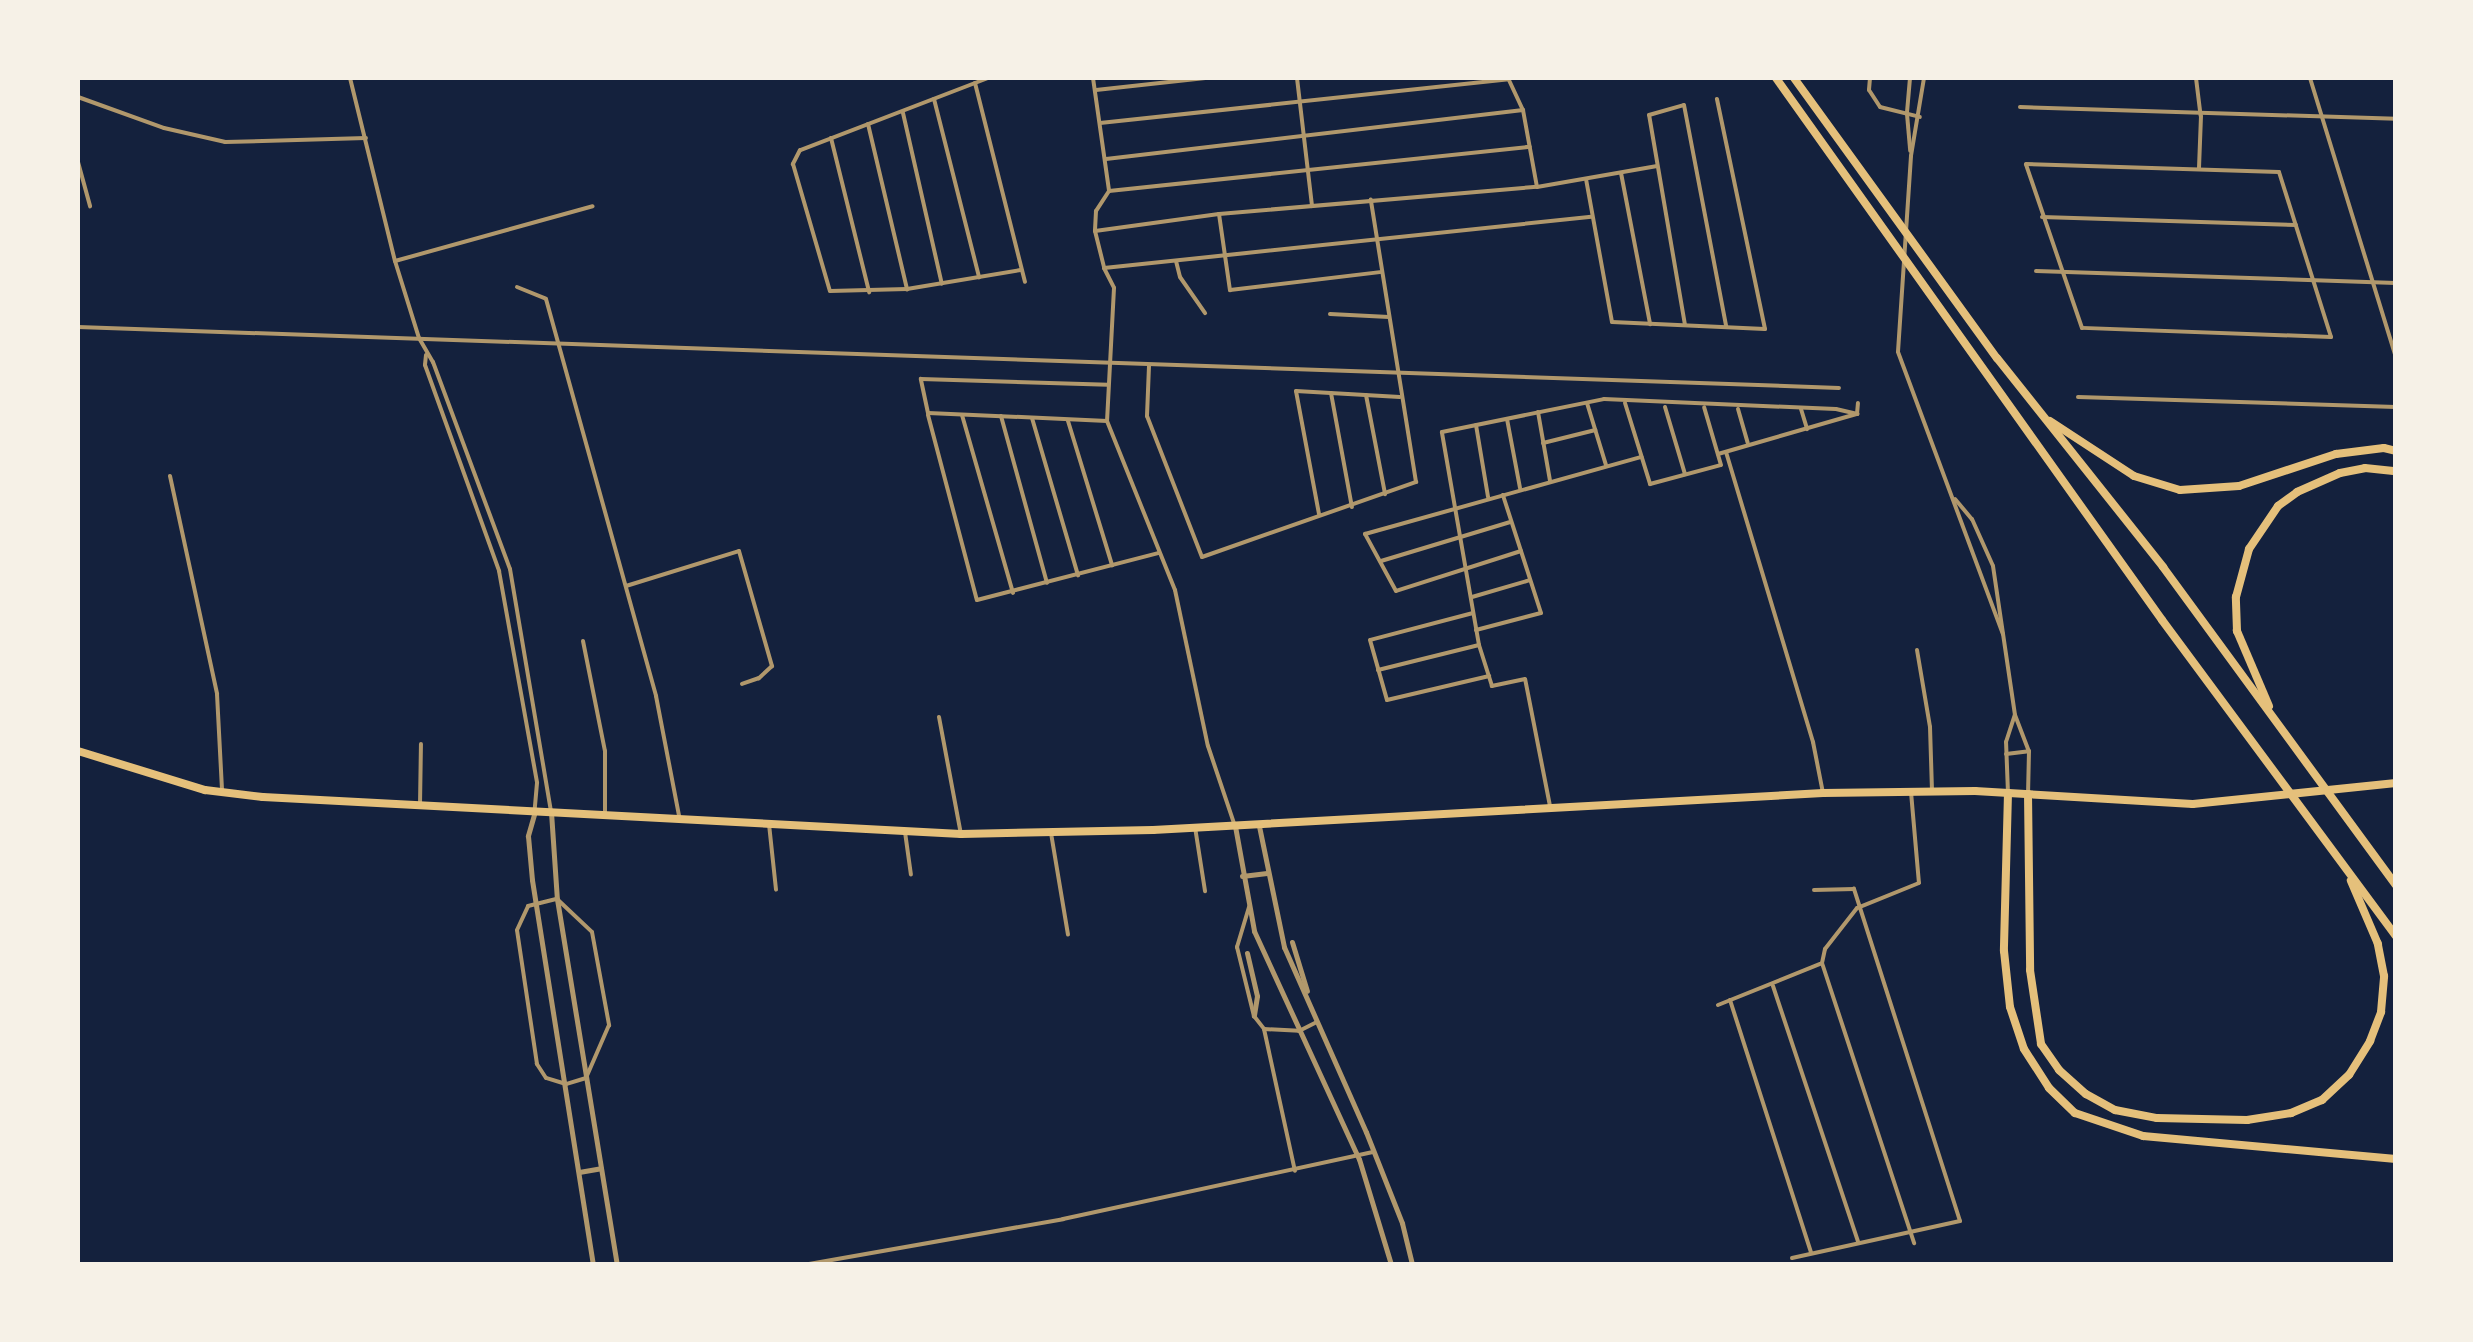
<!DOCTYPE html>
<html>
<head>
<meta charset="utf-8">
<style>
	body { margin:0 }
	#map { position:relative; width:2473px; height:1342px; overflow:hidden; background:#14213d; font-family:"Noto Sans",sans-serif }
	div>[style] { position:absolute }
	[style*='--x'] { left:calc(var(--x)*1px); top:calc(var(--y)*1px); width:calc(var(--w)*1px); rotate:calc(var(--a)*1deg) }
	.minor>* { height:4px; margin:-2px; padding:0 2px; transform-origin:2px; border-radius:2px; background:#b1986c }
	.tertiary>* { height:5px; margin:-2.5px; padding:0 2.5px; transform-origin:2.5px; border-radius:2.5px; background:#b1986c }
	.trunk>* { height:8px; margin:-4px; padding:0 4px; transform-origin:4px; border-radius:4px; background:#e5c07b }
	.motorway>* { height:8px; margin:-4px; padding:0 4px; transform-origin:4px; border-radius:4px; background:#e5c07b }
	span { translate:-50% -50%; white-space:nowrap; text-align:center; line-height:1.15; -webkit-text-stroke:10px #f6f1e7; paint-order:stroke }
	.frame { position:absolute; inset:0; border:80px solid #f6f1e7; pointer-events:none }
</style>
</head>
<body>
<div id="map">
	<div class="minor">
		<div style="--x:350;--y:78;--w:188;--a:76.2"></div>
		<div style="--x:395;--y:261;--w:81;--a:72.7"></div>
		<div style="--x:419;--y:338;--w:28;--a:60"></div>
		<div style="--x:433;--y:362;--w:221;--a:69.6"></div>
		<div style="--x:510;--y:569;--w:246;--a:80.4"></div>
		<div style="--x:988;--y:78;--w:201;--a:159"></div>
		<div style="--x:800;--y:150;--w:16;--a:117"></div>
		<div style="--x:793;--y:164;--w:132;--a:73.8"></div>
		<div style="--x:830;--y:291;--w:77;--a:-1.5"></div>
		<div style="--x:907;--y:289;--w:115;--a:-9.5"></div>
		<div style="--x:1093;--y:78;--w:114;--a:81.9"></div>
		<div style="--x:1109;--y:191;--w:24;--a:123"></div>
		<div style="--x:1096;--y:211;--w:20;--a:93"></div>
		<div style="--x:1095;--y:231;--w:38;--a:76"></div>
		<div style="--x:1104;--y:268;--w:22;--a:63"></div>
		<div style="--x:1114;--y:288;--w:133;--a:93"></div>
		<div style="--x:1107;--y:421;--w:182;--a:68.1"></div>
		<div style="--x:1175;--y:590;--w:159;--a:78.1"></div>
		<div style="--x:1208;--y:746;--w:84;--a:71.4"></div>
		<div style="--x:1297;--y:78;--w:129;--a:83.3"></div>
		<div style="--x:1508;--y:78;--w:35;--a:65"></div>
		<div style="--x:1523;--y:110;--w:78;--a:79.7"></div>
		<div style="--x:1870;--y:78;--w:12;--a:95"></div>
		<div style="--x:1869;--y:90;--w:20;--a:57"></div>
		<div style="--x:1880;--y:107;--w:41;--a:14"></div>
		<div style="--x:1910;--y:78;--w:36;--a:95"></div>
		<div style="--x:1907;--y:114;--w:37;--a:85"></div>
		<div style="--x:1924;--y:78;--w:79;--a:99.5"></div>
		<div style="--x:1911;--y:156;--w:196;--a:93.8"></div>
		<div style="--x:1898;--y:352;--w:301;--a:69.6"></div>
		<div style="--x:2196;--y:78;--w:38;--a:83"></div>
		<div style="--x:2201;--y:116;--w:53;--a:92.2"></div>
		<div style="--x:2310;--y:78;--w:292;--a:72.9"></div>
		<div style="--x:975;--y:83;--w:205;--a:75.9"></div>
		<div style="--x:1096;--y:90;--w:110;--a:-6.3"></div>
		<div style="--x:78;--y:97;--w:91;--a:19.8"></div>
		<div style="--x:164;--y:128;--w:63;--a:12.9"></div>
		<div style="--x:225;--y:142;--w:141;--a:-1.6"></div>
		<div style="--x:934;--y:99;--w:184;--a:75.8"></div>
		<div style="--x:2020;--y:107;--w:376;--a:1.8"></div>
		<div style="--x:903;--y:113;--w:175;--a:77.2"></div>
		<div style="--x:1100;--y:123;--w:411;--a:-6.1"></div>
		<div style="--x:868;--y:124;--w:170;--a:76.7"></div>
		<div style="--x:831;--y:138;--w:159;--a:76.1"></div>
		<div style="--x:1106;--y:159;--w:420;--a:-6.7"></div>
		<div style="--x:78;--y:162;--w:46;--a:74.7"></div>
		<div style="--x:2026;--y:164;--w:253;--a:1.8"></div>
		<div style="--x:2279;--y:172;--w:173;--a:72.5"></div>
		<div style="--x:2331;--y:337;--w:249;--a:-177.9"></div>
		<div style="--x:2082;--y:328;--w:173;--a:-108.9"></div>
		<div style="--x:1621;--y:173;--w:154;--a:79.1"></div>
		<div style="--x:1586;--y:179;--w:145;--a:79.7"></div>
		<div style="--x:1612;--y:322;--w:153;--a:2.6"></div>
		<div style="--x:1765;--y:329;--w:235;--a:-101.8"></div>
		<div style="--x:1109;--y:191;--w:423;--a:-6"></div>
		<div style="--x:1219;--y:214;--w:77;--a:81.8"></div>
		<div style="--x:1230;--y:290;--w:153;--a:-6.8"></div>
		<div style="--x:2042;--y:217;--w:254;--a:1.8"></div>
		<div style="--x:1095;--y:231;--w:125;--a:-7.8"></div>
		<div style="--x:1219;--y:214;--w:319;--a:-4.9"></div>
		<div style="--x:1537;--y:187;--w:122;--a:-9.9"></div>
		<div style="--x:395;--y:261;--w:205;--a:-15.5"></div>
		<div style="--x:1176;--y:261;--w:16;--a:76"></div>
		<div style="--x:1180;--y:277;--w:44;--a:55.2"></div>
		<div style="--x:1104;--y:268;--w:490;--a:-6"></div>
		<div style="--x:2036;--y:271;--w:360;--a:1.9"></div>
		<div style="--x:517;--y:287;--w:31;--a:22"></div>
		<div style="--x:546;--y:299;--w:412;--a:74.5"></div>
		<div style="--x:656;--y:696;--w:122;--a:79.1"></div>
		<div style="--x:1330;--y:314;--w:59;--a:2.9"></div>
		<div style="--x:1685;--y:325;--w:213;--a:-99.7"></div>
		<div style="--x:1649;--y:115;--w:36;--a:-16"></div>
		<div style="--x:1684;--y:105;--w:225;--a:79.2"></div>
		<div style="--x:78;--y:327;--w:1762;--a:1.98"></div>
		<div style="--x:426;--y:355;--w:10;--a:96"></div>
		<div style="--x:425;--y:365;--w:219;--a:70.2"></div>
		<div style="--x:499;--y:571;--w:215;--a:79.8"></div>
		<div style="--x:537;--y:783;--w:25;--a:95"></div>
		<div style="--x:1149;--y:366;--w:50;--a:92.3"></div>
		<div style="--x:1147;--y:416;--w:151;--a:68.7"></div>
		<div style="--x:1202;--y:557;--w:227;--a:-19.3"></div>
		<div style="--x:1416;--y:482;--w:286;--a:-99.1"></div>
		<div style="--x:1331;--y:393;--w:116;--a:79.6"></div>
		<div style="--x:1366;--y:395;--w:101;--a:79.1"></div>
		<div style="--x:2078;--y:397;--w:318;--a:1.8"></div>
		<div style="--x:1587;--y:403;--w:65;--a:73"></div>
		<div style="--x:1625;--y:403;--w:85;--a:72.8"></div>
		<div style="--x:1650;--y:484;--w:73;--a:-15"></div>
		<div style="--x:1721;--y:465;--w:60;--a:-106.3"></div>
		<div style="--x:1665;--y:407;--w:70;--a:73.4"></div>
		<div style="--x:1738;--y:409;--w:35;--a:74"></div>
		<div style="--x:1801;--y:409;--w:21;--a:73"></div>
		<div style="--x:1538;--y:412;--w:70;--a:80.1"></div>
		<div style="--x:928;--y:415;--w:191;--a:75.2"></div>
		<div style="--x:977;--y:600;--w:188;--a:-14.5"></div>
		<div style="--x:962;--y:415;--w:185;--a:74"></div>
		<div style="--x:1001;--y:416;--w:173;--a:74.6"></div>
		<div style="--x:1032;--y:418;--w:164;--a:73.7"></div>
		<div style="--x:1507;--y:419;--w:70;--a:79.3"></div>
		<div style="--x:1068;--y:421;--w:151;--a:73"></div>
		<div style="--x:1107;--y:421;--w:179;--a:-177.4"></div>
		<div style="--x:928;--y:413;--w:35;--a:-102"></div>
		<div style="--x:921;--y:379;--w:187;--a:1.8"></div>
		<div style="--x:1476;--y:425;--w:73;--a:80.5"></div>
		<div style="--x:1543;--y:443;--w:54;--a:-14"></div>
		<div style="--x:1726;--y:452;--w:303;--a:73.3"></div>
		<div style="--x:1813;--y:742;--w:52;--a:78.9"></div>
		<div style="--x:1718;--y:454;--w:145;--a:-16.1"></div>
		<div style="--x:1857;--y:414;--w:11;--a:-85"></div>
		<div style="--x:170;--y:476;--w:223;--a:77.8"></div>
		<div style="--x:217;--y:694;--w:95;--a:87"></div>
		<div style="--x:1955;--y:499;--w:26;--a:50"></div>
		<div style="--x:1972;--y:519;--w:51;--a:65.9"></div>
		<div style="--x:1993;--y:566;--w:151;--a:81.6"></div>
		<div style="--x:2015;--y:715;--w:39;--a:69"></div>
		<div style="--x:2029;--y:751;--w:43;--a:91.3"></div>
		<div style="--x:1319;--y:514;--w:125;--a:-100.6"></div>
		<div style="--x:1296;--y:391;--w:104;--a:3.3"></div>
		<div style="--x:1521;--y:551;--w:131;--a:162.3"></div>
		<div style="--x:1396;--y:591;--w:65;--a:-118.5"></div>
		<div style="--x:1365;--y:534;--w:287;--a:-15.6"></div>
		<div style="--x:1381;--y:561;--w:135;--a:-16.8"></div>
		<div style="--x:626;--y:586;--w:118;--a:-17.2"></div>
		<div style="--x:739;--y:551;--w:120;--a:74"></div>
		<div style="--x:772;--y:666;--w:18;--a:137"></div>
		<div style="--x:759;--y:678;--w:18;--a:161"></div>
		<div style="--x:1472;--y:597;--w:60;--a:-16.3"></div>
		<div style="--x:1473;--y:613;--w:106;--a:165.3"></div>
		<div style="--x:1370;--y:640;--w:62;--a:74.2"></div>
		<div style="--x:1387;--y:700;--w:105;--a:-13.2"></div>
		<div style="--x:1476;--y:630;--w:67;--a:-14.7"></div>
		<div style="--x:1541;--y:613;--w:124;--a:-107.9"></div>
		<div style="--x:583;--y:641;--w:112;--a:78.7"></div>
		<div style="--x:605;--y:751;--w:64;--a:90"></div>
		<div style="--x:1917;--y:650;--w:78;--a:80.4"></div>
		<div style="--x:1930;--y:727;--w:62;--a:88.2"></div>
		<div style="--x:1378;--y:670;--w:104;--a:-13.9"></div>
		<div style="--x:939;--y:717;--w:119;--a:79.4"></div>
		<div style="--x:2006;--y:754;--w:23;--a:-7"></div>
		<div style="--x:1911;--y:792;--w:91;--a:85"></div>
		<div style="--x:1919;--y:883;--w:67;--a:158"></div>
		<div style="--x:1857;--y:908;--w:52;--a:128"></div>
		<div style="--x:1825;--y:949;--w:14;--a:102"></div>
		<div style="--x:1822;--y:963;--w:295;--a:71.8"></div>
		<div style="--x:2008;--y:793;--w:51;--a:-92.2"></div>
		<div style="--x:2006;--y:742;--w:28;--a:-72"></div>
		<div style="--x:420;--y:805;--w:61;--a:-89.1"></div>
		<div style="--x:1550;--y:806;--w:129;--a:-101.1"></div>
		<div style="--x:1525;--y:679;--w:34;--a:168"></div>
		<div style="--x:1492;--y:686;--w:43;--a:-107.6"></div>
		<div style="--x:1479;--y:645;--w:216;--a:-99.9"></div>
		<div style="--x:1442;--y:432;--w:165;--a:-11.5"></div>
		<div style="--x:1604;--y:399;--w:232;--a:2.5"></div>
		<div style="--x:1836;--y:409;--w:22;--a:13"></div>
		<div style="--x:769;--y:824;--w:66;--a:83.9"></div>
		<div style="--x:1195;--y:827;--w:65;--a:81.1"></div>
		<div style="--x:905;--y:832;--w:43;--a:82.1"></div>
		<div style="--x:1051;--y:833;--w:103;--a:80.5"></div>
		<div style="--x:557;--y:899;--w:48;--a:43.3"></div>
		<div style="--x:592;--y:932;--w:95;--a:79.6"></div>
		<div style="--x:609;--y:1025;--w:58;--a:113.5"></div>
		<div style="--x:586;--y:1078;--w:21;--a:163"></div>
		<div style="--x:566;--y:1084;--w:21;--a:-163"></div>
		<div style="--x:546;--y:1078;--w:17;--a:-123"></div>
		<div style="--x:537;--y:1064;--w:135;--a:-98.5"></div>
		<div style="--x:517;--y:930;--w:26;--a:-65"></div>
		<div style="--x:528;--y:906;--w:30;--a:-14"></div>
		<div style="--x:1249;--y:907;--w:42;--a:106.7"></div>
		<div style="--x:1237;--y:947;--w:71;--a:76.2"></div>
		<div style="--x:1254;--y:1016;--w:16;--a:52"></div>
		<div style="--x:1264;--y:1029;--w:145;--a:77.7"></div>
		<div style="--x:1773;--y:986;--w:270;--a:71.6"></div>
		<div style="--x:1730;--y:1000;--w:265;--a:72.2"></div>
		<div style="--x:1718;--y:1005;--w:110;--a:-21.9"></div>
		<div style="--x:1264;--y:1029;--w:35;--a:3"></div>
		<div style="--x:1299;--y:1031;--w:20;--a:-27"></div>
		<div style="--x:1792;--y:1258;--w:172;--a:-12.4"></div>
		<div style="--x:1960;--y:1221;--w:349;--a:-107.7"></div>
		<div style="--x:1854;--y:889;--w:40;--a:178.6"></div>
		<div style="--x:809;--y:1264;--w:258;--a:-10"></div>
		<div style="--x:1063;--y:1219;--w:317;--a:-12.2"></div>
	</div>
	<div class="tertiary">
		<div style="--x:535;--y:811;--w:26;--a:106"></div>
		<div style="--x:528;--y:836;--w:44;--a:84.8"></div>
		<div style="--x:532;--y:880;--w:389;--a:81"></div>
		<div style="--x:551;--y:812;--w:87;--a:86.1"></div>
		<div style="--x:557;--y:899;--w:370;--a:80.7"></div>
		<div style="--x:1235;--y:826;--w:107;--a:79.7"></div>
		<div style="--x:1254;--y:931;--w:251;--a:65.3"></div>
		<div style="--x:1359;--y:1159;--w:110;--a:73.1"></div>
		<div style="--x:1259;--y:826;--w:124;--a:78.3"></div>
		<div style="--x:1284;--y:947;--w:202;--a:66.1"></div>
		<div style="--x:1366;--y:1132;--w:98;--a:68.4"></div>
		<div style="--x:1402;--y:1223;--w:42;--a:76.3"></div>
		<div style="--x:1242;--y:876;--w:25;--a:-7"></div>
		<div style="--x:1292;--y:942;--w:51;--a:73"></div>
		<div style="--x:1247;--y:953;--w:44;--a:76.9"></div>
		<div style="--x:1257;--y:996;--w:20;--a:99"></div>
		<div style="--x:579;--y:1172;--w:22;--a:-10"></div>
	</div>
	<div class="trunk">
		<div style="--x:78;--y:751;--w:133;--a:17.1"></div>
		<div style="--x:205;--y:790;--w:58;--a:6.9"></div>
		<div style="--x:263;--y:797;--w:699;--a:3.03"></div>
		<div style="--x:961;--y:834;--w:192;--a:-1.2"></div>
		<div style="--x:1153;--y:830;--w:671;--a:-3.16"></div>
		<div style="--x:1823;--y:793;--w:152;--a:-0.8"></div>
		<div style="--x:1975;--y:791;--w:218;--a:3.4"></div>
		<div style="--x:2193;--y:804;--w:204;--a:-5.9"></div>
	</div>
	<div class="motorway">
		<div style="--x:1776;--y:78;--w:665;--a:54.54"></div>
		<div style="--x:2162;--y:620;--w:393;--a:53.5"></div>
		<div style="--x:1794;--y:78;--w:346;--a:54.1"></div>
		<div style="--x:1997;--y:358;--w:267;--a:51.5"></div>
		<div style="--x:2163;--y:567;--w:394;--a:53.8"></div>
		<div style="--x:2050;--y:421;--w:100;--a:33.2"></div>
		<div style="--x:2134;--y:476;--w:48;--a:16.9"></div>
		<div style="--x:2180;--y:490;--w:59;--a:-3.9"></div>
		<div style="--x:2239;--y:486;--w:102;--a:-18.3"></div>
		<div style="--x:2336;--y:454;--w:48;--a:-7.1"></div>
		<div style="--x:2384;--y:448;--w:12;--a:14"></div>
		<div style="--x:2269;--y:706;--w:82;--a:-113.1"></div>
		<div style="--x:2237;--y:631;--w:34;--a:-92"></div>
		<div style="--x:2236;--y:597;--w:50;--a:-74.8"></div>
		<div style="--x:2249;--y:549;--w:52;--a:-56"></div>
		<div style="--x:2278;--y:506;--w:24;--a:-36"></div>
		<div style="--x:2297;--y:492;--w:47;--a:-23.8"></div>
		<div style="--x:2340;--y:473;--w:25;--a:-11"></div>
		<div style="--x:2365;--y:468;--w:31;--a:6"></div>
		<div style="--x:2008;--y:793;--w:158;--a:91.5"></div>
		<div style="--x:2004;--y:951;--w:56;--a:83.9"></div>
		<div style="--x:2010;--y:1007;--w:44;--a:71.6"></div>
		<div style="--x:2024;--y:1049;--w:46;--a:57.3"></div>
		<div style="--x:2049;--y:1088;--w:36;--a:44"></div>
		<div style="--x:2075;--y:1113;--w:72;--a:18.7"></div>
		<div style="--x:2143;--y:1136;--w:254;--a:5.2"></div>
		<div style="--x:2028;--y:794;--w:176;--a:89.3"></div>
		<div style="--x:2030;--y:970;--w:75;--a:81.5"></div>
		<div style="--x:2041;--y:1044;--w:32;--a:55"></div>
		<div style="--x:2059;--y:1070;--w:36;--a:42"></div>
		<div style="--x:2086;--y:1094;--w:33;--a:29"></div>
		<div style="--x:2115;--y:1110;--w:43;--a:10.8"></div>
		<div style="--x:2157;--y:1118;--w:90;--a:1.3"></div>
		<div style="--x:2247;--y:1120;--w:45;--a:-9"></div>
		<div style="--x:2291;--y:1113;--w:34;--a:-23"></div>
		<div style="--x:2322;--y:1100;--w:37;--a:-43"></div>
		<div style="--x:2349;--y:1075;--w:40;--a:-58"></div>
		<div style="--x:2370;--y:1041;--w:31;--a:-69"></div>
		<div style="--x:2381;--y:1012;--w:36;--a:-85"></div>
		<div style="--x:2384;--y:976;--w:33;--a:-101"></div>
		<div style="--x:2378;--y:944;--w:69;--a:-113.2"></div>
	</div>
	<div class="frame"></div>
</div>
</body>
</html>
